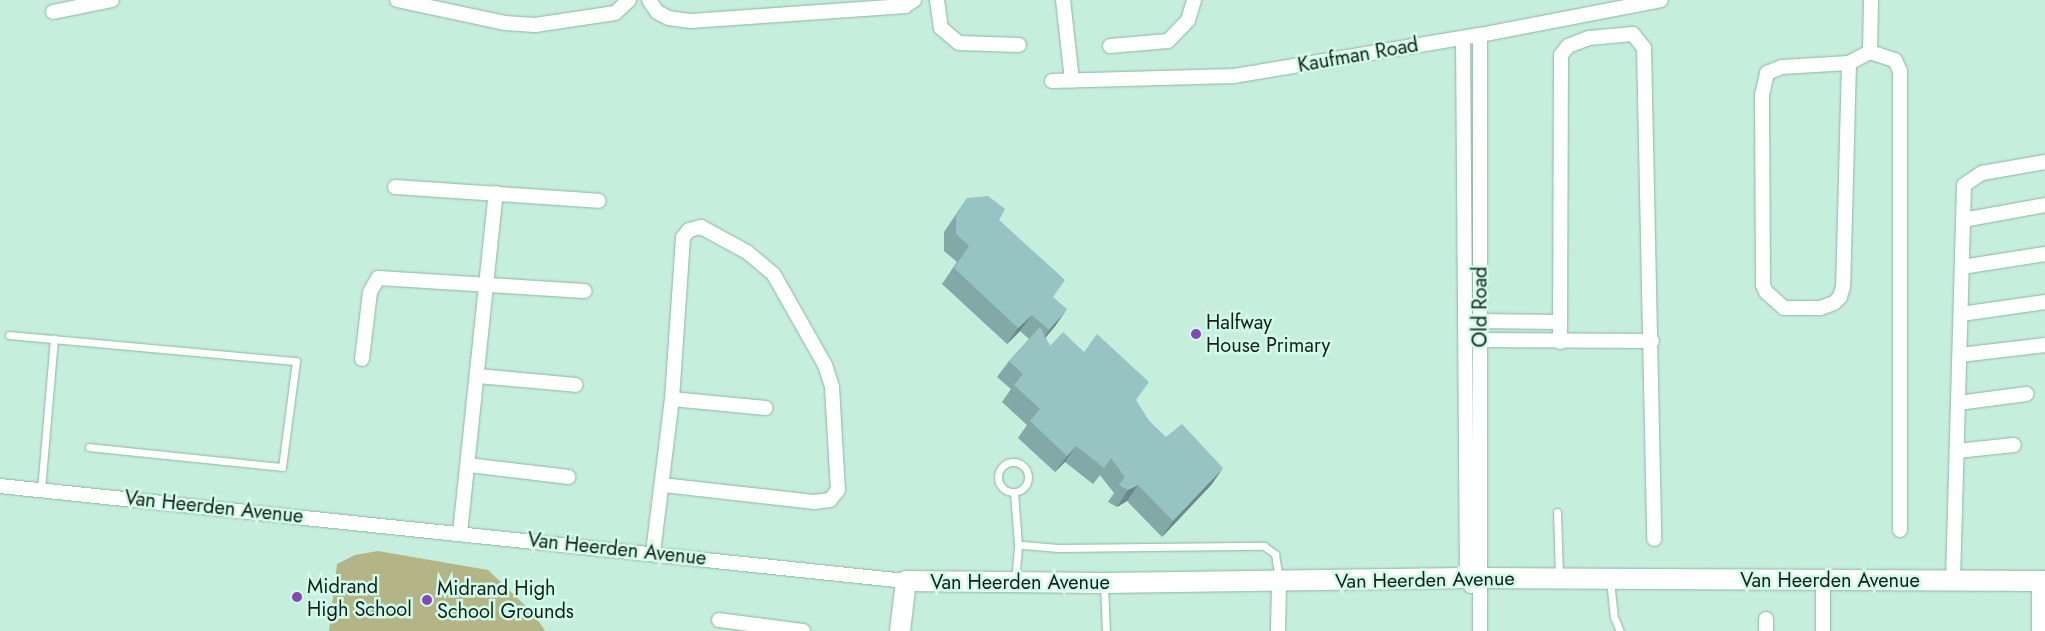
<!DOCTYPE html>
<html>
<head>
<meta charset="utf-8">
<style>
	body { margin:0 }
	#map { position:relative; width:2045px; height:631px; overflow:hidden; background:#c6eedc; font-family:Jost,sans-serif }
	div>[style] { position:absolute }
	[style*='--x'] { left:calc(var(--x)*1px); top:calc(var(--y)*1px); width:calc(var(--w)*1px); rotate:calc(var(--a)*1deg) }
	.green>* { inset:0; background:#b3b586 }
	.roads { filter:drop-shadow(0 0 1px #8fb5a4) drop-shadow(0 0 1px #8fb5a4) }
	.lane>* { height:7px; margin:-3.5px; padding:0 3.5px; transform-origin:3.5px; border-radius:3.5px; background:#fff }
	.lane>.ring { margin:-3.5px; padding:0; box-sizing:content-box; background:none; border:7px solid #fff; border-radius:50% }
	.street>* { height:14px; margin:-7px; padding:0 7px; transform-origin:7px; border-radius:7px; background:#fff }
	.secondary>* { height:20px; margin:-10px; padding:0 10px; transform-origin:10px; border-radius:10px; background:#fff }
	.wall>* { inset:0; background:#82a9a8 }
	.shaded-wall>* { inset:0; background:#6a8988 }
	.building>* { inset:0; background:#97c4c3 }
	.dots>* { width:14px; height:14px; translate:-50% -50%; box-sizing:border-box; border:2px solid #d3fbe9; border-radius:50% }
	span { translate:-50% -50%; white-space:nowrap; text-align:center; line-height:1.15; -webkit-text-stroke:5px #d3fbe9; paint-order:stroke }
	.street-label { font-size:20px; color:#112019 }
	.poi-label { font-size:20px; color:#112019 }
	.left { translate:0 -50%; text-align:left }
</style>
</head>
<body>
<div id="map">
	<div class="green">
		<div style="clip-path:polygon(378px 551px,488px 570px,534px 614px,545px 631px,329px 631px,337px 564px,355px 555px)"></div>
	</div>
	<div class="roads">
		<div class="lane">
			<div style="--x:9;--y:335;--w:288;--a:5.2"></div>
			<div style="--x:296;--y:361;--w:107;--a:97.5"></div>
			<div style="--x:282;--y:467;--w:194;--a:-174.1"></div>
			<div class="ring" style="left:998px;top:462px;width:23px;height:23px"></div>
			<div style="--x:41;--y:490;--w:152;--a:-85.1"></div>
			<div style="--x:1014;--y:492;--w:53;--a:85.7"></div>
			<div style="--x:1557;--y:512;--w:64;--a:88.2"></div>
			<div style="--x:1610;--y:580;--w:37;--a:84"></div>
			<div style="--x:1614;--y:617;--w:15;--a:67"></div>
			<div style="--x:1015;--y:581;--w:36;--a:-85"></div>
			<div style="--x:1018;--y:545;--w:5;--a:0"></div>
			<div style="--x:1023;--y:545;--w:35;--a:5"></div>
			<div style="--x:1058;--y:548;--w:206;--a:-0.6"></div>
			<div style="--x:1264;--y:546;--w:14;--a:36"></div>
			<div style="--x:1275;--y:554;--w:25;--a:81"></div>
			<div style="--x:1104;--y:584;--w:47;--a:87.6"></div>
		</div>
		<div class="street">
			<div style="--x:397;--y:0;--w:110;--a:12"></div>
			<div style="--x:505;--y:23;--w:30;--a:4"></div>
			<div style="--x:535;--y:25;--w:81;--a:-8.5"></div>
			<div style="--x:615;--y:13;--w:19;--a:-43"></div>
			<div style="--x:649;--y:0;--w:14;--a:56"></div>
			<div style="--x:657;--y:12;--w:13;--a:27"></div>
			<div style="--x:669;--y:18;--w:22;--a:8"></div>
			<div style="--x:691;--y:21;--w:215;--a:-4"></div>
			<div style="--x:905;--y:6;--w:11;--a:-34"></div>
			<div style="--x:937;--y:0;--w:28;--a:82"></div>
			<div style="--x:941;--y:28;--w:23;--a:40"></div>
			<div style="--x:959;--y:43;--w:60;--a:1.9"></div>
			<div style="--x:1063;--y:0;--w:81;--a:83.6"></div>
			<div style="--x:53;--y:12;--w:60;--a:-11.5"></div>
			<div style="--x:1463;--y:38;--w:541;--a:89.58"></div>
			<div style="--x:1467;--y:579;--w:8;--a:60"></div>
			<div style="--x:1110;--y:46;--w:58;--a:-4.9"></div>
			<div style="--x:1168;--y:41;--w:29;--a:-46"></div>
			<div style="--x:1188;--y:20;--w:21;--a:-73"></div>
			<div style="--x:1870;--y:52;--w:52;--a:-88.9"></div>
			<div style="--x:1849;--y:63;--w:224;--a:91.5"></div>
			<div style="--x:1843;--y:287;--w:10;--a:107"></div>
			<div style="--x:1840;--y:297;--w:8;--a:135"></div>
			<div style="--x:1834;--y:303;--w:15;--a:160"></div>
			<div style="--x:1820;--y:308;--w:36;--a:180"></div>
			<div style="--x:1784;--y:308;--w:24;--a:-138"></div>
			<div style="--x:1766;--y:292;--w:8;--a:-113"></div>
			<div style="--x:1763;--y:285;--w:190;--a:-90.3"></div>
			<div style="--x:1762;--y:95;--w:23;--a:-77"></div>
			<div style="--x:1767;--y:73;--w:16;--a:-22"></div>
			<div style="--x:1782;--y:67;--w:67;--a:-3.4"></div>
			<div style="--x:1849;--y:63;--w:24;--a:-28"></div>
			<div style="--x:1870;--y:52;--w:26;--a:18"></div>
			<div style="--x:1895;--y:60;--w:12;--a:66"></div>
			<div style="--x:1900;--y:71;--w:459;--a:90"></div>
			<div style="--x:1052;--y:81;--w:182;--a:-1.6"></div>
			<div style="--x:1234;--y:76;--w:249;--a:-9.5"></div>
			<div style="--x:1480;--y:35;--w:184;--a:-10.9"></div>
			<div style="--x:395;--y:187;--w:204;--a:3.9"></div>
			<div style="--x:1963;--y:220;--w:83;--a:-10.4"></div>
			<div style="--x:1962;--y:267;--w:84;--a:-8.9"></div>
			<div style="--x:1961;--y:314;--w:85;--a:-8.1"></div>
			<div style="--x:1473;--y:321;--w:86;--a:0.7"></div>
			<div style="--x:1473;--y:340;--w:179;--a:0.3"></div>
			<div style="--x:1560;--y:342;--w:287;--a:-89.8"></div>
			<div style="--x:1561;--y:55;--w:11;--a:-52"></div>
			<div style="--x:1568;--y:46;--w:22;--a:-21"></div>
			<div style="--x:1589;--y:38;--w:44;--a:-5.2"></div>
			<div style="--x:1633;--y:34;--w:18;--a:52"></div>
			<div style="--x:1644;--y:48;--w:491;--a:88.8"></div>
			<div style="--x:1960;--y:355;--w:86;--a:-6.7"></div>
			<div style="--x:362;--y:359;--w:67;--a:-83.2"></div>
			<div style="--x:370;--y:292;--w:16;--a:-60"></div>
			<div style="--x:378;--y:278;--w:207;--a:3.6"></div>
			<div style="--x:478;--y:376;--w:98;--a:5.2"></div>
			<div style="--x:672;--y:399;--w:94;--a:5.5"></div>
			<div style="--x:1958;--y:403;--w:69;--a:-7.5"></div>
			<div style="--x:1957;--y:451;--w:57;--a:-6"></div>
			<div style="--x:468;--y:465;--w:101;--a:6.8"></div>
			<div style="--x:0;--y:486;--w:911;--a:5.99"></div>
			<div style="--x:460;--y:533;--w:342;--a:-84"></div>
			<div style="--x:653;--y:553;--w:155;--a:-83"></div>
			<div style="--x:672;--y:399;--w:162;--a:-86.1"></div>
			<div style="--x:683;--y:237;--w:9;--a:-49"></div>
			<div style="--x:689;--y:230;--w:12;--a:-14"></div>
			<div style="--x:701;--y:227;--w:52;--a:28.5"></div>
			<div style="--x:747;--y:252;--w:35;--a:40"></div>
			<div style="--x:774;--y:275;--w:103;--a:60.5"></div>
			<div style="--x:825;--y:365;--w:23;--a:72"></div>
			<div style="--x:832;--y:387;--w:103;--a:86.7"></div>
			<div style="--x:838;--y:490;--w:13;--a:129"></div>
			<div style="--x:830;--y:500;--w:16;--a:173"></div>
			<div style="--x:814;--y:502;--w:153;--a:-173.6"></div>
			<div style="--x:1953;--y:580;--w:395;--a:-88.4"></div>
			<div style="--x:1964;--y:185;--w:22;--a:-34"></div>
			<div style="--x:1982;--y:173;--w:64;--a:-9.9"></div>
			<div style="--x:1823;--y:581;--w:50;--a:90"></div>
			<div style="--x:2039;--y:581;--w:50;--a:90"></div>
			<div style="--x:719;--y:620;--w:85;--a:7.5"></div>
			<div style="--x:1278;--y:631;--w:49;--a:-88.8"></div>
			<div style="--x:1480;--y:631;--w:596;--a:-90"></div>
			<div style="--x:1766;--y:631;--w:12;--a:-90"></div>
		</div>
		<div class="secondary">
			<div style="--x:900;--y:631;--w:50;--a:-83.2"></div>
			<div style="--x:906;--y:581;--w:198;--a:0.6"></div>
			<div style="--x:1104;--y:583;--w:377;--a:-0.8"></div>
			<div style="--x:1481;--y:578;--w:564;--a:0.3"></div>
		</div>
	</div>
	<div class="wall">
		<div style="clip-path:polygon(967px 198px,999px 220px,1053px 297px,1056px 325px,1045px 337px,1050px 346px,1136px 401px,1149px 421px,1212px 484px,1162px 537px,1127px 501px,1117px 507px,1108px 502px,1114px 493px,1100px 475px,1093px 484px,1065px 462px,1055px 472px,1018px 438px,1027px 425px,1002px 402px,1011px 389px,997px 377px,1009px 361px,1029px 339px,1020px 331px,1007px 344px,942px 284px,957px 262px,944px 251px,944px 232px)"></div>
	</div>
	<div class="shaded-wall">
		<div style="clip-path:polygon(1067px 309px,1056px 325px,1038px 347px,1049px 330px)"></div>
		<div style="clip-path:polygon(1032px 315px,1020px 331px,1007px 344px,1018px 328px)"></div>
		<div style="clip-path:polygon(1076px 446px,1065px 462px,1055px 472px,1067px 456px)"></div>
		<div style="clip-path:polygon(1223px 468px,1212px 484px,1162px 537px,1173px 521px)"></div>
		<div style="clip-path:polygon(1138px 485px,1127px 501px,1117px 507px,1128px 490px)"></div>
	</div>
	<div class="building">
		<div style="clip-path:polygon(988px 196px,1005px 209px,999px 220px,1065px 280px,1053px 297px,1067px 309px,1049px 330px,1032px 315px,1018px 328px,954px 268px,969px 246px,956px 234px,956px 216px,967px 198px)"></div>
		<div style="clip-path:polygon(1040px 327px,1050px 346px,1063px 332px,1084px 352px,1097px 334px,1149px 382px,1136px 400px,1149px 421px,1166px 437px,1182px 424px,1223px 468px,1173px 521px,1138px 485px,1128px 490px,1119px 485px,1125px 477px,1111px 458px,1104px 468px,1076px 446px,1067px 456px,1030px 421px,1040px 409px,1014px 385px,1023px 374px,1009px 361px)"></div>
	</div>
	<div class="dots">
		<div style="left:1196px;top:334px;background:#8346bb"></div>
		<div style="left:297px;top:597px;background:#8346bb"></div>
		<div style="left:427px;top:600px;background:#8346bb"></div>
	</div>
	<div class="street-label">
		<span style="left:1358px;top:55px;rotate:-10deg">Kaufman Road</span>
		<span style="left:1480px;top:307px;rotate:-90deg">Old Road</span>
		<span style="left:214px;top:507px;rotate:6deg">Van Heerden Avenue</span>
		<span style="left:617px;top:549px;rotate:6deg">Van Heerden Avenue</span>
		<span style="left:1425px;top:580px;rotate:-1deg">Van Heerden Avenue</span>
		<span style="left:1830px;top:580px">Van Heerden Avenue</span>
		<span style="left:1020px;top:582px">Van Heerden Avenue</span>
	</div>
	<div class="poi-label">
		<span class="left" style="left:1206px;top:334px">Halfway<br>House Primary</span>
		<span class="left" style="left:307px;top:598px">Midrand<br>High School</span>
		<span class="left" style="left:437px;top:600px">Midrand High<br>School Grounds</span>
	</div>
</div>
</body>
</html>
